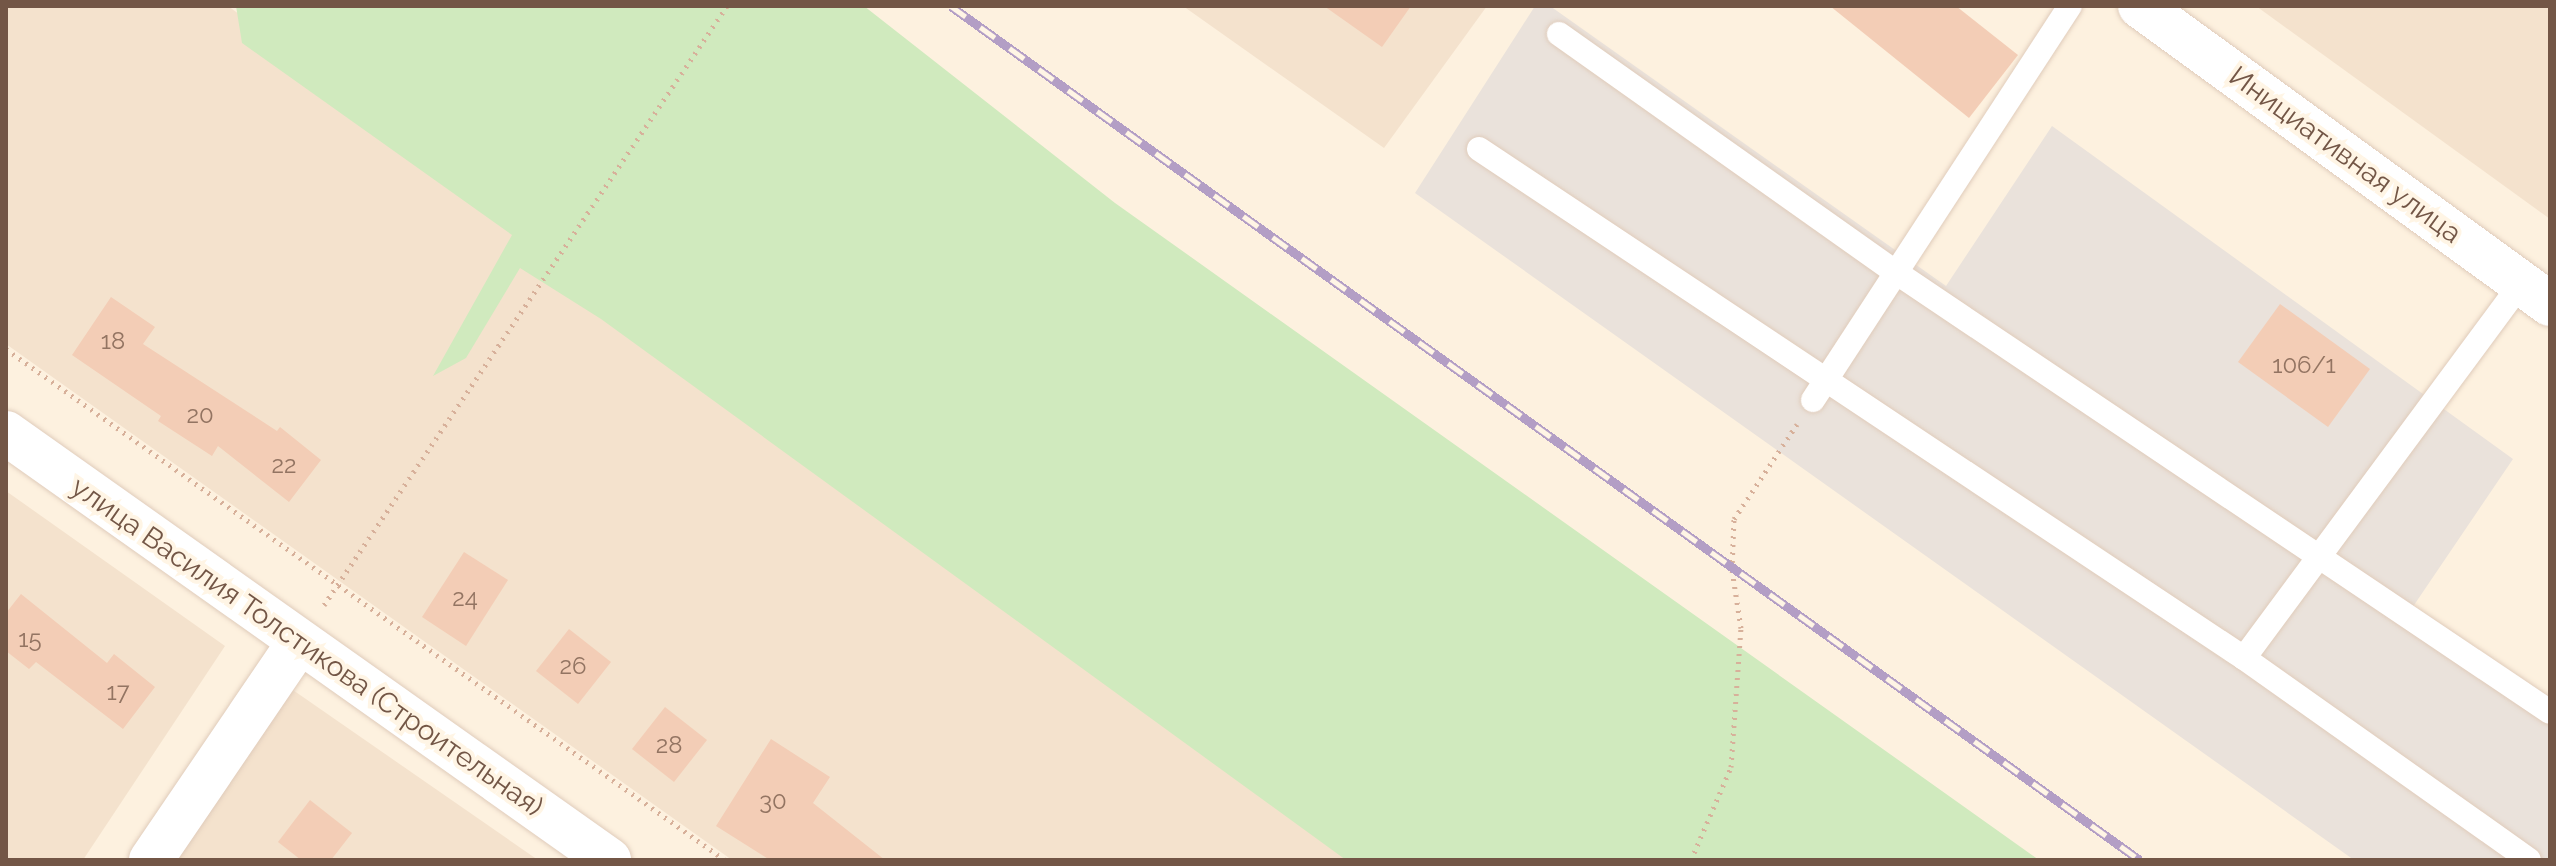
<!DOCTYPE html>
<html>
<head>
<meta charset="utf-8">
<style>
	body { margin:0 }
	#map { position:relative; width:2556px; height:866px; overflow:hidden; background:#fdf1df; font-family:Raleway,sans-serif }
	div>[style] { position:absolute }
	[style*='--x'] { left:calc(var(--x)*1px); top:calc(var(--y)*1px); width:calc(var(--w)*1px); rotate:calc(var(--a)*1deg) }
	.residential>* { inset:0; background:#f4e2cd }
	.industrial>* { inset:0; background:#eae2db }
	.green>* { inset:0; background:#d0eabe }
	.building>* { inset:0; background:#f3cdb6 }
	.path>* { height:5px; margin-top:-2.5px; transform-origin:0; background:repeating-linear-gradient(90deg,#d7b09a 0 2px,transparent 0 8px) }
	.roads { filter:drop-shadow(0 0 2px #e0ccbb) drop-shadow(0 0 2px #e0ccbb) }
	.lane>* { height:24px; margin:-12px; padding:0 12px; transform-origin:12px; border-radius:12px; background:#fff }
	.street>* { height:44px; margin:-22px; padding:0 22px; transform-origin:22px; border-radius:22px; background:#fff }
	.secondary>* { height:44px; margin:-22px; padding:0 22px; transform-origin:22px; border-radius:22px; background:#fff }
	.rail>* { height:9px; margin-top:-4.5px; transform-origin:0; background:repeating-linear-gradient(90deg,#fff5e5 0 18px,#b39ec5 0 36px); box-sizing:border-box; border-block:2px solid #b39ec5 }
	span { translate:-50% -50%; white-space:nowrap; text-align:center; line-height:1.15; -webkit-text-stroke:8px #fff5e5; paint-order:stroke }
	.number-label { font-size:24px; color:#937462 }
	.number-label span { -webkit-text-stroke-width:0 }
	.street-label { font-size:28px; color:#735646 }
	.frame { position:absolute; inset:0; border:8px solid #735646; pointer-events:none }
</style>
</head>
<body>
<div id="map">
	<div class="residential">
		<div style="clip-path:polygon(6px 6px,228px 6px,1399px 860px,732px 860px,6px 344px)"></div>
		<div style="clip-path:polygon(1183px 6px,1487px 6px,1384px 148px)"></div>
		<div style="clip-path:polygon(2256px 6px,2550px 6px,2550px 219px)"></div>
		<div style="clip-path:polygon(6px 491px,225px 646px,83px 860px,6px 860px)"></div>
		<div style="clip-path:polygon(290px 688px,538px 860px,173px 860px)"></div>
	</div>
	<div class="industrial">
		<div style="clip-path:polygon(1535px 6px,1550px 6px,1946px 286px,2052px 126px,2513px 459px,2408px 614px,2550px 714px,2550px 860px,2354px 860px,1415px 193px)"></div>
	</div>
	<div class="green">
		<div style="clip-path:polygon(236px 6px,864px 6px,1115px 203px,2039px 860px,1346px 860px,601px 319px,520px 268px,466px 358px,433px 376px,512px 235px,242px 43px)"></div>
	</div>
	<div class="building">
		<div style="clip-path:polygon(1324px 6px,1411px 6px,1382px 47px)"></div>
		<div style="clip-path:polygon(1830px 6px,1956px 6px,2018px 55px,1969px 118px)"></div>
		<div style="clip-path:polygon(111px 297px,155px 327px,143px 344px,277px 431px,280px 427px,321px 460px,289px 502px,218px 446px,212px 456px,158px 421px,161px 416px,72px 355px)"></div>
		<div style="clip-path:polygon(2280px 304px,2370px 369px,2328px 427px,2238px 362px)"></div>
		<div style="clip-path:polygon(464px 552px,508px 580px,466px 646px,422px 617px)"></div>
		<div style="clip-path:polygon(21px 594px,107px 663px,114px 654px,155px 687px,123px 729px,36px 662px,29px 669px,6px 651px,6px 613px)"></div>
		<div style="clip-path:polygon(569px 629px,611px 662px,578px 704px,536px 671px)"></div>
		<div style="clip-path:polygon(665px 707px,707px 740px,674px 782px,632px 749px)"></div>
		<div style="clip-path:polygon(771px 739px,830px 777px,813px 803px,885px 860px,770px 860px,716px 826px)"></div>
		<div style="clip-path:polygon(310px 800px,352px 833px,331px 860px,301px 860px,278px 842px)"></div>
	</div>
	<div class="path">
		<div style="--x:6;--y:349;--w:882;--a:35.4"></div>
		<div style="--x:324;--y:605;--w:722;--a:-56.07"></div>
		<div style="--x:1691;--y:860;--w:101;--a:-66.7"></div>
		<div style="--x:1731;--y:767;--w:139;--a:-85.9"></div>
		<div style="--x:1741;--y:628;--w:59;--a:-98.8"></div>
		<div style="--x:1732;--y:570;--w:51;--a:-87.8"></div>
		<div style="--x:1734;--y:519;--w:114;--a:-56.4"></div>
	</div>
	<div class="roads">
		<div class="lane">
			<div style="--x:1559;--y:34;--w:410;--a:35.3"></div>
			<div style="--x:1894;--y:271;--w:790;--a:33.91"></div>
			<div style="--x:1479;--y:149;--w:919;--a:33.64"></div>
			<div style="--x:2244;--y:658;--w:349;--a:35.3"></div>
			<div style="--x:1813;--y:400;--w:470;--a:-56.9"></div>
			<div style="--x:2244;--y:658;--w:465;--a:-53.5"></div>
		</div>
		<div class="street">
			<div style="--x:2140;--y:6;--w:507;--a:36.01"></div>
			<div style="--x:151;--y:860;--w:263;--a:-55.8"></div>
		</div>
		<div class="secondary">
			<div style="--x:6;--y:433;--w:739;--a:35.3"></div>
		</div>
	</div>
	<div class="rail">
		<div style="--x:951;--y:6;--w:1464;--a:35.69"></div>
	</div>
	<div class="number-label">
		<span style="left:113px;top:341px">18</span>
		<span style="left:2304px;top:365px">106/1</span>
		<span style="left:200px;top:415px">20</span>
		<span style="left:284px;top:465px">22</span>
		<span style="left:465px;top:598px">24</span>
		<span style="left:30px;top:639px">15</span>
		<span style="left:573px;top:666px">26</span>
		<span style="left:118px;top:692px">17</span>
		<span style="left:669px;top:745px">28</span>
		<span style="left:773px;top:801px">30</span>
	</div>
	<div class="street-label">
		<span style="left:2345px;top:155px;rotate:36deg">Инициативная улица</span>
		<span style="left:307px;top:647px;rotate:35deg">улица Василия Толстикова (Строительная)</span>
	</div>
	<div class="frame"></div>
</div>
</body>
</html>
